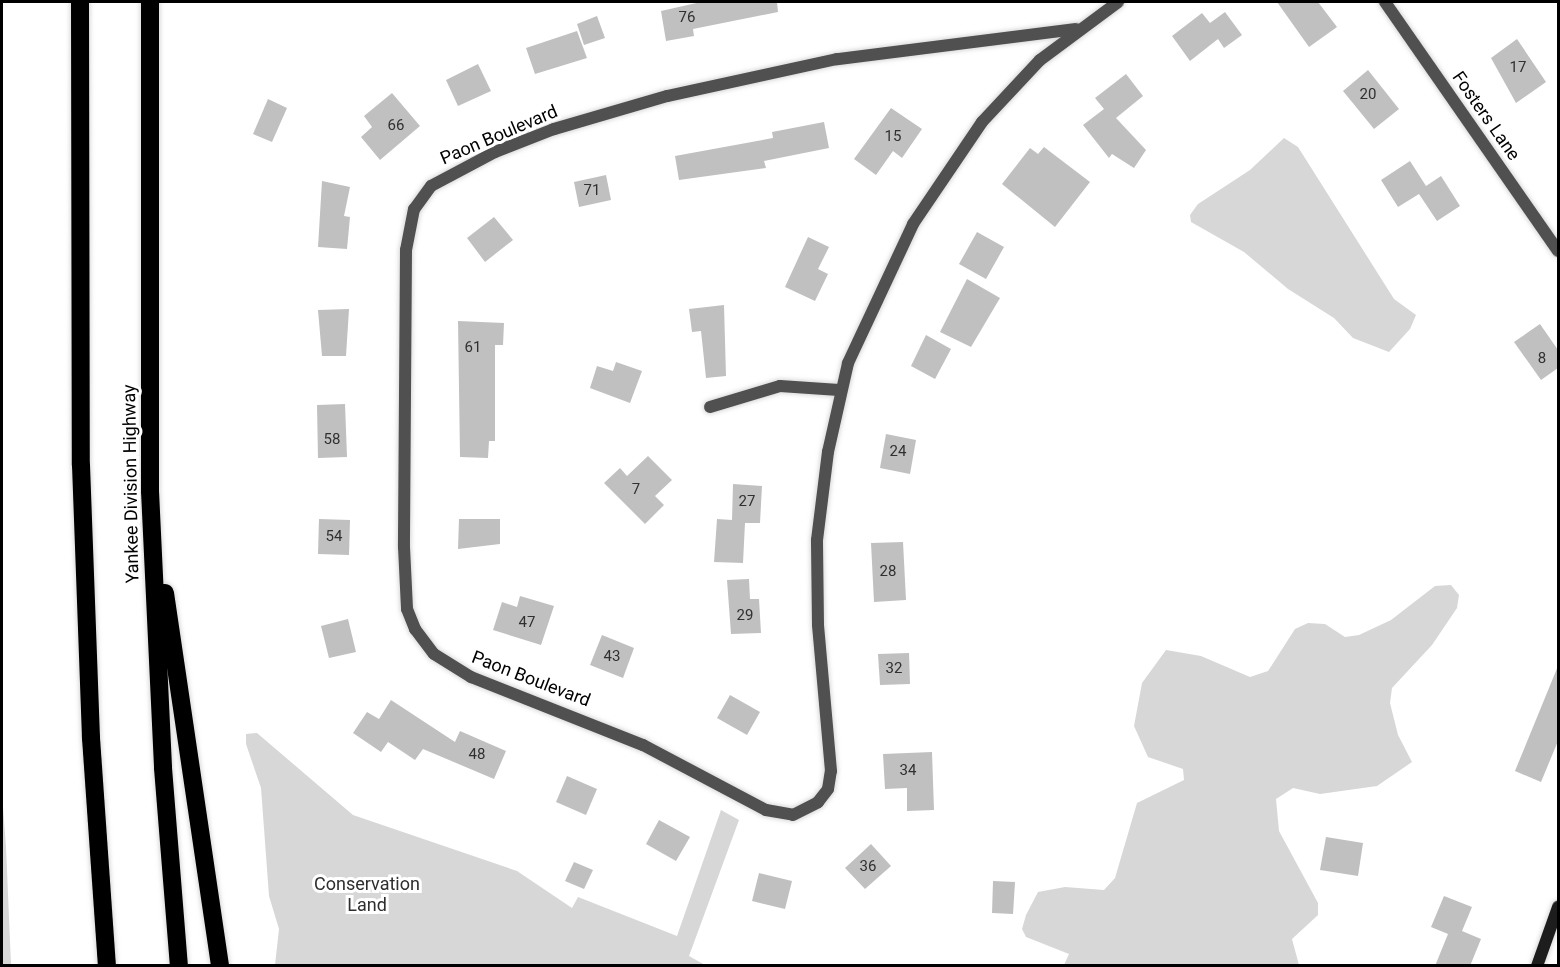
<!DOCTYPE html>
<html>
<head>
<meta charset="utf-8">
<style>
	body { margin:0 }
	#map { position:relative; width:1560px; height:967px; overflow:hidden; background:#fff; font-family:Roboto,sans-serif }
	div>[style] { position:absolute }
	[style*='--x'] { left:calc(var(--x)*1px); top:calc(var(--y)*1px); width:calc(var(--w)*1px); rotate:calc(var(--a)*1deg) }
	.green>* { inset:0; background:#d7d7d7 }
	.building>* { inset:0; background:#c0c0c0 }
	.roads { filter:drop-shadow(0 0 2px #dbdbdb) drop-shadow(0 0 2px #dbdbdb) }
	.street>* { height:12px; margin:-6px; padding:0 6px; transform-origin:6px; border-radius:6px; background:#505050 }
	.secondary>* { height:12px; margin:-6px; padding:0 6px; transform-origin:6px; border-radius:6px; background:#1d1d1d }
	.highway>* { height:18px; margin:-9px; padding:0 9px; transform-origin:9px; border-radius:9px; background:#000 }
	span { translate:-50% -50%; white-space:nowrap; text-align:center; line-height:1.15; -webkit-text-stroke:6px #fff; paint-order:stroke }
	.number-label { font-size:15px; color:#303030 }
	.number-label span { -webkit-text-stroke-width:0 }
	.street-label { font-size:18px; color:#000 }
	.park-label { font-size:18px; color:#2e2e2e }
	.frame { position:absolute; inset:0; border:3px solid #000; pointer-events:none }
</style>
</head>
<body>
<div id="map">
	<div class="green">
		<div style="clip-path:polygon(1284px 138px,1298px 147px,1394px 299px,1416px 315px,1410px 329px,1389px 352px,1353px 338px,1334px 318px,1288px 289px,1244px 252px,1191px 222px,1190px 215px,1198px 204px,1250px 170px)"></div>
		<div style="clip-path:polygon(1451px 585px,1459px 595px,1457px 608px,1432px 645px,1392px 688px,1390px 703px,1398px 735px,1412px 762px,1377px 786px,1320px 794px,1293px 788px,1276px 799px,1279px 831px,1318px 903px,1318px 915px,1292px 939px,1299px 965px,1064px 965px,1069px 954px,1026px 937px,1022px 929px,1026px 915px,1038px 892px,1065px 887px,1104px 890px,1115px 878px,1137px 803px,1184px 780px,1183px 769px,1148px 757px,1134px 726px,1142px 683px,1166px 650px,1201px 656px,1250px 677px,1268px 671px,1295px 629px,1308px 623px,1325px 624px,1345px 637px,1359px 635px,1391px 620px,1435px 586px)"></div>
		<div style="clip-path:polygon(257px 733px,353px 815px,517px 871px,572px 908px,578px 897px,677px 936px,721px 810px,739px 820px,689px 956px,705px 965px,275px 965px,279px 929px,269px 896px,261px 788px,246px 744px,246px 734px)"></div>
		<div style="clip-path:polygon(2px 794px,6px 847px,11px 965px,2px 965px)"></div>
	</div>
	<div class="building">
		<div style="clip-path:polygon(701px 2px,777px 2px,778px 12px,693px 29px,694px 36px,666px 41px,661px 11px)"></div>
		<div style="clip-path:polygon(1277px 2px,1318px 2px,1337px 27px,1309px 47px)"></div>
		<div style="clip-path:polygon(1225px 12px,1242px 35px,1224px 48px,1218px 39px,1190px 61px,1172px 36px,1202px 13px,1210px 23px)"></div>
		<div style="clip-path:polygon(597px 16px,605px 38px,584px 45px,577px 24px)"></div>
		<div style="clip-path:polygon(577px 31px,587px 58px,535px 74px,526px 48px)"></div>
		<div style="clip-path:polygon(1517px 39px,1546px 82px,1516px 103px,1491px 58px)"></div>
		<div style="clip-path:polygon(478px 64px,491px 91px,458px 106px,446px 80px)"></div>
		<div style="clip-path:polygon(1368px 70px,1399px 109px,1374px 129px,1343px 91px)"></div>
		<div style="clip-path:polygon(1126px 74px,1143px 96px,1116px 118px,1146px 150px,1134px 168px,1112px 154px,1109px 158px,1083px 125px,1104px 109px,1095px 98px)"></div>
		<div style="clip-path:polygon(392px 93px,420px 126px,380px 160px,361px 137px,372px 127px,364px 116px)"></div>
		<div style="clip-path:polygon(268px 99px,287px 108px,272px 142px,253px 134px)"></div>
		<div style="clip-path:polygon(891px 108px,922px 129px,902px 158px,893px 151px,876px 175px,854px 159px)"></div>
		<div style="clip-path:polygon(824px 122px,829px 148px,764px 161px,766px 168px,679px 180px,675px 156px,773px 138px,772px 132px)"></div>
		<div style="clip-path:polygon(1044px 147px,1090px 182px,1055px 227px,1002px 184px,1030px 148px,1038px 154px)"></div>
		<div style="clip-path:polygon(1410px 161px,1426px 186px,1441px 176px,1460px 206px,1437px 221px,1419px 194px,1398px 207px,1381px 180px)"></div>
		<div style="clip-path:polygon(606px 175px,611px 200px,579px 207px,574px 182px)"></div>
		<div style="clip-path:polygon(322px 181px,350px 187px,344px 216px,350px 217px,347px 249px,318px 247px)"></div>
		<div style="clip-path:polygon(494px 217px,513px 240px,485px 262px,467px 238px)"></div>
		<div style="clip-path:polygon(977px 232px,1004px 247px,986px 279px,959px 264px)"></div>
		<div style="clip-path:polygon(808px 237px,829px 247px,818px 269px,828px 274px,815px 301px,785px 287px)"></div>
		<div style="clip-path:polygon(967px 279px,1000px 298px,971px 347px,940px 332px)"></div>
		<div style="clip-path:polygon(724px 305px,726px 376px,706px 378px,701px 331px,692px 332px,689px 309px)"></div>
		<div style="clip-path:polygon(349px 309px,346px 356px,322px 356px,318px 310px)"></div>
		<div style="clip-path:polygon(458px 321px,504px 323px,503px 345px,495px 345px,495px 441px,489px 441px,488px 458px,460px 457px)"></div>
		<div style="clip-path:polygon(1540px 324px,1558px 350px,1558px 368px,1541px 380px,1514px 342px)"></div>
		<div style="clip-path:polygon(926px 335px,951px 349px,935px 379px,911px 366px)"></div>
		<div style="clip-path:polygon(616px 362px,642px 371px,630px 403px,590px 388px,597px 366px,613px 371px)"></div>
		<div style="clip-path:polygon(345px 404px,347px 457px,318px 458px,317px 405px)"></div>
		<div style="clip-path:polygon(886px 434px,916px 440px,910px 474px,880px 468px)"></div>
		<div style="clip-path:polygon(648px 456px,672px 480px,655px 496px,664px 505px,645px 524px,604px 483px,620px 468px,627px 476px)"></div>
		<div style="clip-path:polygon(733px 484px,762px 486px,760px 523px,745px 523px,743px 563px,714px 562px,717px 519px,732px 520px)"></div>
		<div style="clip-path:polygon(319px 519px,350px 520px,349px 555px,318px 554px)"></div>
		<div style="clip-path:polygon(459px 519px,500px 519px,500px 544px,458px 549px)"></div>
		<div style="clip-path:polygon(903px 542px,906px 600px,874px 602px,871px 543px)"></div>
		<div style="clip-path:polygon(749px 579px,750px 599px,759px 599px,761px 633px,731px 634px,727px 580px)"></div>
		<div style="clip-path:polygon(520px 596px,554px 606px,541px 645px,493px 630px,502px 602px,517px 607px)"></div>
		<div style="clip-path:polygon(348px 619px,356px 652px,329px 658px,321px 626px)"></div>
		<div style="clip-path:polygon(602px 635px,634px 648px,623px 678px,590px 665px)"></div>
		<div style="clip-path:polygon(909px 653px,910px 684px,880px 685px,878px 654px)"></div>
		<div style="clip-path:polygon(1558px 666px,1558px 741px,1541px 782px,1515px 771px)"></div>
		<div style="clip-path:polygon(730px 695px,760px 712px,747px 735px,717px 718px)"></div>
		<div style="clip-path:polygon(391px 700px,455px 742px,460px 731px,506px 751px,494px 779px,423px 749px,415px 760px,388px 742px,381px 752px,353px 733px,367px 712px,379px 719px)"></div>
		<div style="clip-path:polygon(932px 752px,934px 810px,907px 811px,907px 788px,885px 789px,883px 754px)"></div>
		<div style="clip-path:polygon(567px 776px,597px 789px,586px 815px,556px 802px)"></div>
		<div style="clip-path:polygon(659px 820px,690px 837px,676px 861px,646px 844px)"></div>
		<div style="clip-path:polygon(1326px 837px,1363px 843px,1358px 876px,1320px 870px)"></div>
		<div style="clip-path:polygon(871px 844px,891px 866px,865px 889px,845px 868px)"></div>
		<div style="clip-path:polygon(574px 862px,593px 870px,584px 889px,565px 881px)"></div>
		<div style="clip-path:polygon(759px 873px,792px 881px,785px 909px,752px 901px)"></div>
		<div style="clip-path:polygon(993px 881px,1015px 882px,1013px 914px,992px 913px)"></div>
		<div style="clip-path:polygon(1444px 896px,1472px 907px,1462px 931px,1481px 939px,1470px 966px,1435px 966px,1448px 934px,1431px 927px)"></div>
	</div>
	<div class="roads">
		<div class="street">
			<div style="--x:1385;--y:2;--w:303;--a:55.2"></div>
			<div style="--x:1076;--y:29;--w:241;--a:172.8"></div>
			<div style="--x:837;--y:59;--w:174;--a:167.7"></div>
			<div style="--x:667;--y:96;--w:118;--a:163.7"></div>
			<div style="--x:554;--y:129;--w:63;--a:158.7"></div>
			<div style="--x:495;--y:152;--w:72;--a:152"></div>
			<div style="--x:431;--y:186;--w:29;--a:126"></div>
			<div style="--x:414;--y:209;--w:42;--a:101"></div>
			<div style="--x:406;--y:250;--w:297;--a:90.4"></div>
			<div style="--x:404;--y:547;--w:62;--a:87.2"></div>
			<div style="--x:407;--y:609;--w:22;--a:68"></div>
			<div style="--x:415;--y:629;--w:31;--a:53"></div>
			<div style="--x:434;--y:654;--w:44;--a:31.9"></div>
			<div style="--x:471;--y:677;--w:185;--a:21.6"></div>
			<div style="--x:643;--y:745;--w:139;--a:27.9"></div>
			<div style="--x:766;--y:810;--w:27;--a:10"></div>
			<div style="--x:793;--y:815;--w:28;--a:-27"></div>
			<div style="--x:818;--y:802;--w:16;--a:-52"></div>
			<div style="--x:828;--y:789;--w:18;--a:-81"></div>
			<div style="--x:831;--y:771;--w:147;--a:-95.1"></div>
			<div style="--x:818;--y:625;--w:85;--a:-90.7"></div>
			<div style="--x:817;--y:540;--w:89;--a:-82.9"></div>
			<div style="--x:828;--y:452;--w:91;--a:-77.3"></div>
			<div style="--x:848;--y:363;--w:153;--a:-64.9"></div>
			<div style="--x:913;--y:224;--w:123;--a:-55.9"></div>
			<div style="--x:982;--y:122;--w:85;--a:-46.9"></div>
			<div style="--x:1040;--y:60;--w:97;--a:-36.6"></div>
			<div style="--x:710;--y:407;--w:73;--a:-16.7"></div>
			<div style="--x:780;--y:386;--w:59;--a:3.9"></div>
		</div>
		<div class="secondary">
			<div style="--x:1537;--y:966;--w:63;--a:-70.4"></div>
		</div>
		<div class="highway">
			<div style="--x:80;--y:2;--w:463;--a:89.9"></div>
			<div style="--x:81;--y:465;--w:273;--a:87.9"></div>
			<div style="--x:91;--y:738;--w:229;--a:86"></div>
			<div style="--x:150;--y:2;--w:489;--a:90"></div>
			<div style="--x:150;--y:491;--w:277;--a:87.3"></div>
			<div style="--x:163;--y:768;--w:199;--a:85.4"></div>
			<div style="--x:165;--y:593;--w:377;--a:81.6"></div>
		</div>
	</div>
	<div class="number-label">
		<span style="left:687px;top:18px">76</span>
		<span style="left:1518px;top:68px">17</span>
		<span style="left:1368px;top:95px">20</span>
		<span style="left:396px;top:126px">66</span>
		<span style="left:893px;top:137px">15</span>
		<span style="left:592px;top:191px">71</span>
		<span style="left:473px;top:348px">61</span>
		<span style="left:1542px;top:359px">8</span>
		<span style="left:332px;top:440px">58</span>
		<span style="left:898px;top:452px">24</span>
		<span style="left:636px;top:490px">7</span>
		<span style="left:747px;top:502px">27</span>
		<span style="left:334px;top:537px">54</span>
		<span style="left:888px;top:572px">28</span>
		<span style="left:745px;top:616px">29</span>
		<span style="left:527px;top:623px">47</span>
		<span style="left:612px;top:657px">43</span>
		<span style="left:894px;top:669px">32</span>
		<span style="left:477px;top:755px">48</span>
		<span style="left:908px;top:771px">34</span>
		<span style="left:868px;top:867px">36</span>
	</div>
	<div class="street-label">
		<span style="left:1486px;top:116px;rotate:55deg">Fosters Lane</span>
		<span style="left:499px;top:135px;rotate:-23deg">Paon Boulevard</span>
		<span style="left:131px;top:484px;rotate:-91deg">Yankee Division Highway</span>
		<span style="left:531px;top:679px;rotate:21deg">Paon Boulevard</span>
	</div>
	<div class="park-label">
		<span style="left:367px;top:895px">Conservation<br>Land</span>
	</div>
	<div class="frame"></div>
</div>
</body>
</html>
